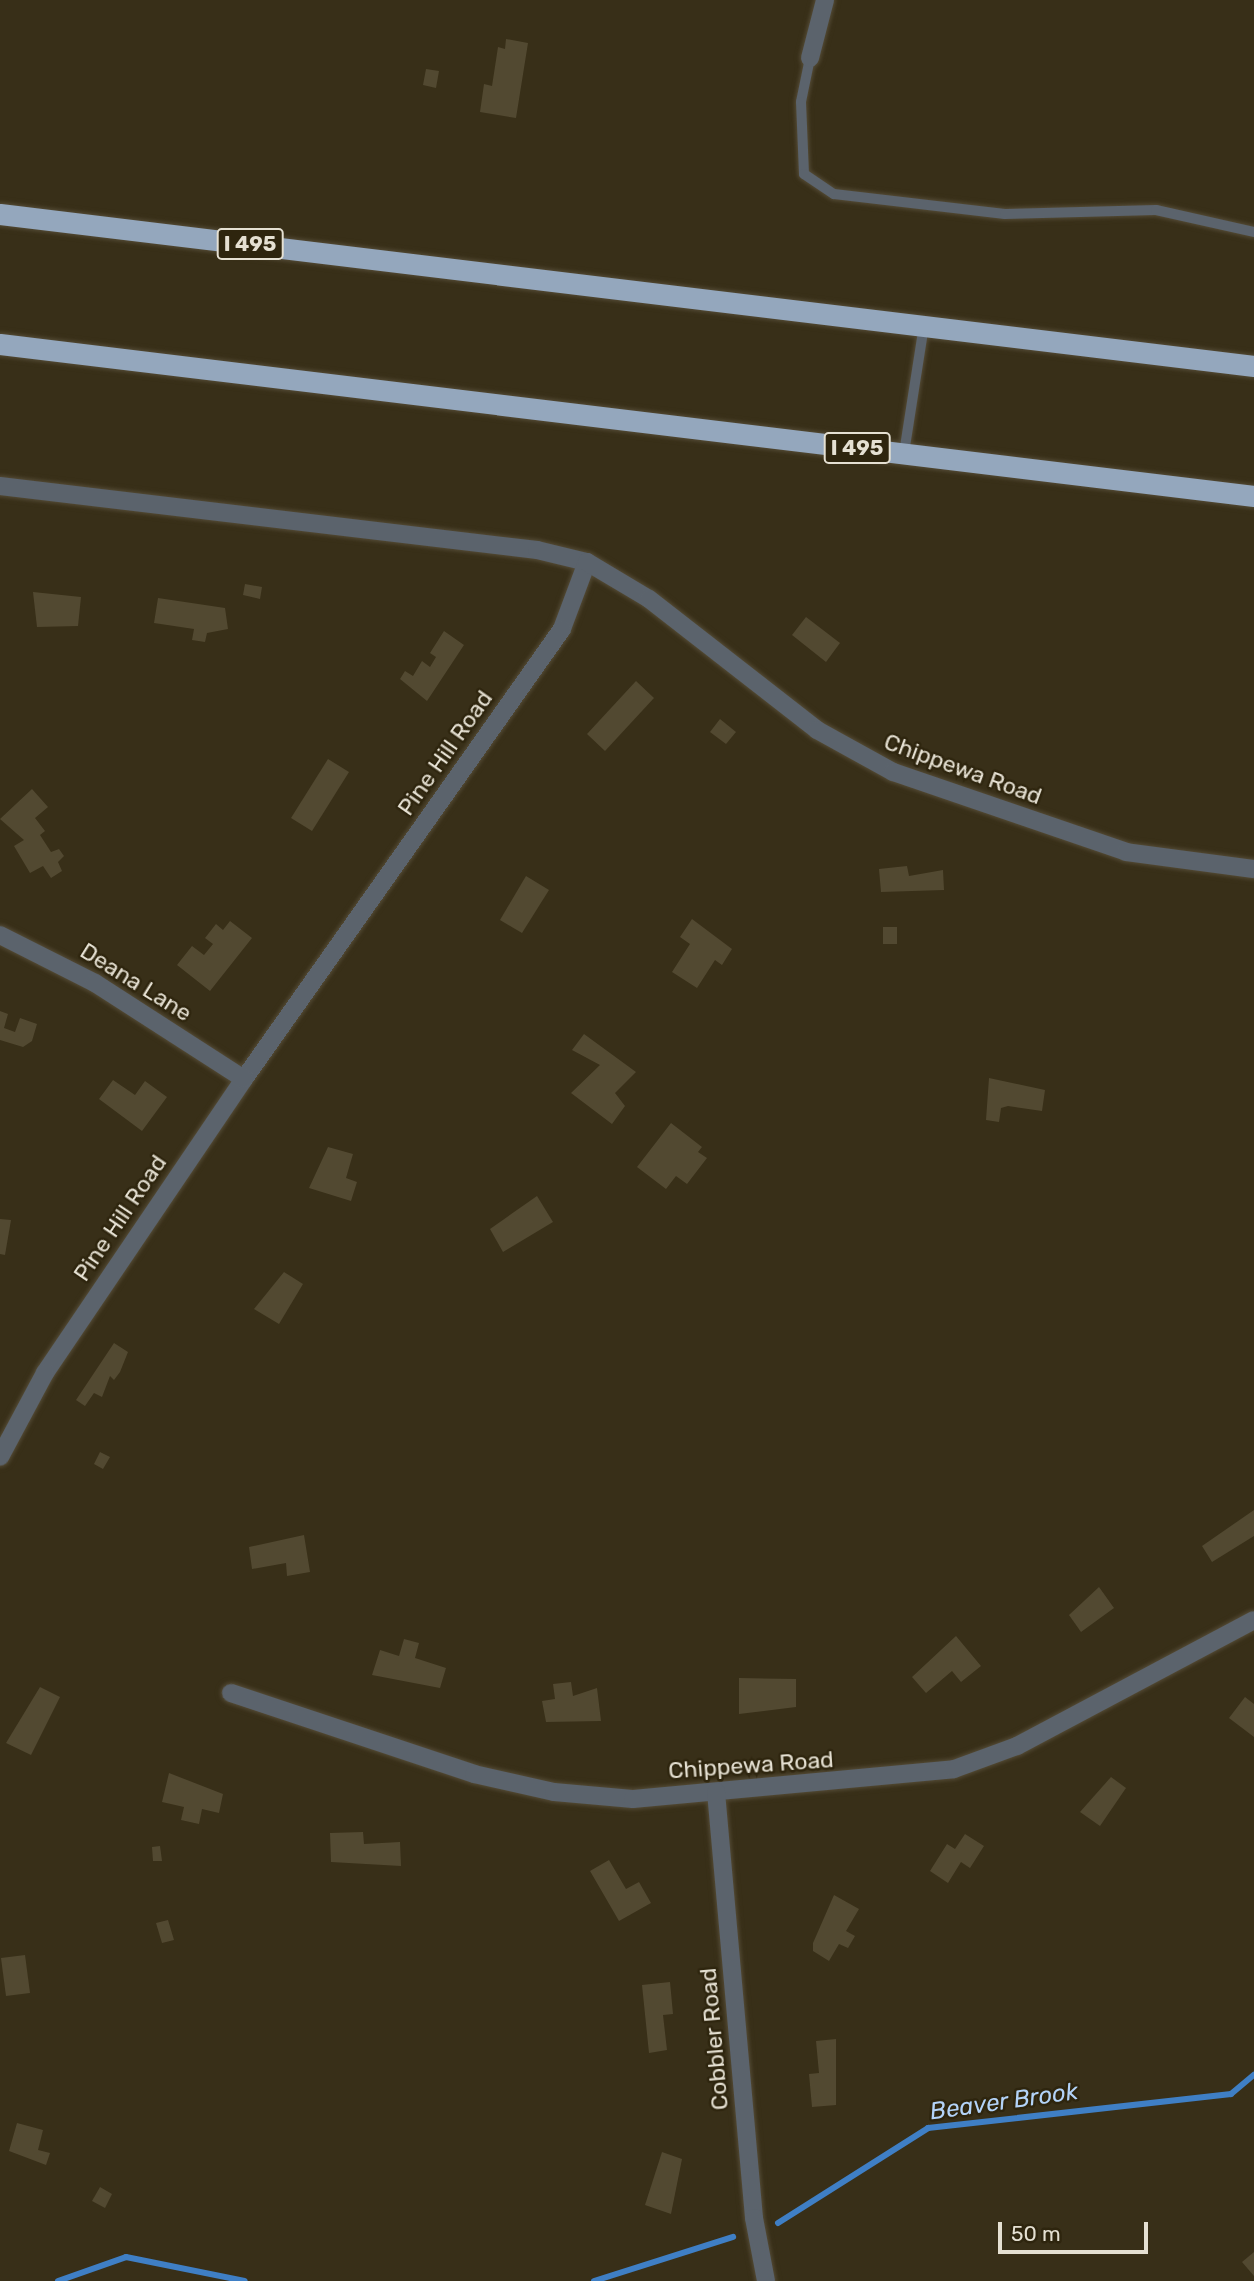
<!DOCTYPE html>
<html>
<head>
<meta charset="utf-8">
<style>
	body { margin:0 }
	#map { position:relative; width:1254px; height:2281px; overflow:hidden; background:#382f18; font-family:Rubik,sans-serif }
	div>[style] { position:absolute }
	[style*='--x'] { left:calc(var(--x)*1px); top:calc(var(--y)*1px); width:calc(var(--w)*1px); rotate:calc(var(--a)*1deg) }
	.stream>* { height:6px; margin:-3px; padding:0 3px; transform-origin:3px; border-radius:3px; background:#3f7fc5 }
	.building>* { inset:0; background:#524931 }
	.roads { filter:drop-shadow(0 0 2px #544b36) drop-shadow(0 0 2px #544b36) }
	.service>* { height:10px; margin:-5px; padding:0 5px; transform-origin:5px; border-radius:5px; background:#5b636c }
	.minor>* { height:18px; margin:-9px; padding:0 9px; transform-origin:9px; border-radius:9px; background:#5b636c }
	.motorway>* { height:21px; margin:-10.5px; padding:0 10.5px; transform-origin:10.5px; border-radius:10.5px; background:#94a7bd }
	span { translate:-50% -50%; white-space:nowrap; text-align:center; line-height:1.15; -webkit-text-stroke:5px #2e250e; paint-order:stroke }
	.shield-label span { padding:2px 5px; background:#2e250e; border:2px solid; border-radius:5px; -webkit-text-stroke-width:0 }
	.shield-label { font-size:21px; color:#e5e0d2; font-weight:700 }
	.street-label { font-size:23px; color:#e5e0d2 }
	.water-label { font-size:24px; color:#b3d3f8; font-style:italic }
	.scale { position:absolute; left:998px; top:2222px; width:150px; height:32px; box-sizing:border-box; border:4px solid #e5e0d2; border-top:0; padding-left:9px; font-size:21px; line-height:24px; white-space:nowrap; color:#e5e0d2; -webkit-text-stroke:5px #2e250e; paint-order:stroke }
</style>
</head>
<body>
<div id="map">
	<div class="stream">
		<div style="--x:778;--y:2223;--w:178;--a:-32.3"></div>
		<div style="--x:928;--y:2128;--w:305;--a:-6.4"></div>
		<div style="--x:1231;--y:2094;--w:30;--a:-40"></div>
		<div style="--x:58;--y:2281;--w:72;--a:-19.4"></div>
		<div style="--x:126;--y:2257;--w:121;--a:11.4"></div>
		<div style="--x:594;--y:2281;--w:146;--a:-17.6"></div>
	</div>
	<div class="building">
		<div style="clip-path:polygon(506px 39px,528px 43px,516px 118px,480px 112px,484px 84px,492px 86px,498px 47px,505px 49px)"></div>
		<div style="clip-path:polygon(426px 69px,439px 71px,436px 88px,423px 85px)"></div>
		<div style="clip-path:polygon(245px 584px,262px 587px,260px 599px,243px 595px)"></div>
		<div style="clip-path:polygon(33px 592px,81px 597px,78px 626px,37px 627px)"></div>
		<div style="clip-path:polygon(158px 598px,225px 608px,228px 629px,207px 633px,205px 642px,192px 640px,194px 629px,154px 623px)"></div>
		<div style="clip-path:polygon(806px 617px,840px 643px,826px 662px,792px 635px)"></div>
		<div style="clip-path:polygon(444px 631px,464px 645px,427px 701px,400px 679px,405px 671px,413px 676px,422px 661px,430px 667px,436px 657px,430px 653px)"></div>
		<div style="clip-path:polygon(636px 681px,654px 698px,605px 751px,587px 734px)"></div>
		<div style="clip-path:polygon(720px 719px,736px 732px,726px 744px,710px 732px)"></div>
		<div style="clip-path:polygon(328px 759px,349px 772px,312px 831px,291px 818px)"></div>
		<div style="clip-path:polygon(32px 789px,48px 807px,35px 818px,45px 831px,40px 835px,51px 852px,59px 849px,64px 856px,58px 862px,62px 871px,51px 878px,43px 866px,30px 873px,14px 846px,24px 840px,0 819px)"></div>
		<div style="clip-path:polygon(907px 866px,909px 876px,943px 870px,944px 890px,881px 892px,879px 869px)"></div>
		<div style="clip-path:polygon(526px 876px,549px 890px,522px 933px,500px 920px)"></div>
		<div style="clip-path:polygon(692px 919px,732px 949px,722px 965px,715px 960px,697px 988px,672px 972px,690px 944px,680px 937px)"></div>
		<div style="clip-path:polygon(230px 921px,252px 938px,210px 991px,177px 965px,192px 946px,204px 955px,213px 944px,205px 938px,216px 924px,223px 930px)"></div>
		<div style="clip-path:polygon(883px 927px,897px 927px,897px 944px,883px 944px)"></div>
		<div style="clip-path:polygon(0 1011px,8px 1014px,4px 1028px,15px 1032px,20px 1018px,37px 1024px,32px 1041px,23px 1047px,0 1040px)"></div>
		<div style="clip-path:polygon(584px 1034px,636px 1072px,615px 1093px,625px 1106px,612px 1124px,571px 1093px,600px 1065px,572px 1050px)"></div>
		<div style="clip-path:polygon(989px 1078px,1045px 1090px,1042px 1111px,1008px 1106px,1001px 1108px,999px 1122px,986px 1120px)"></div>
		<div style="clip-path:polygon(113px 1080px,135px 1095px,145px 1081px,167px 1097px,142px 1131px,99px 1099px)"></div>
		<div style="clip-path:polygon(671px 1123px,702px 1147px,698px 1152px,707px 1158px,687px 1184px,676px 1176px,666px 1189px,637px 1167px)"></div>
		<div style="clip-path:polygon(328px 1147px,353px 1154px,346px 1178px,357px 1182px,351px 1201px,309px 1188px)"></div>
		<div style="clip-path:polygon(537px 1196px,553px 1222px,503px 1252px,490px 1229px)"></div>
		<div style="clip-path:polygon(0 1219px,11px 1220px,5px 1255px,0 1254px)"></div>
		<div style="clip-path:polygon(284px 1272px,303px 1284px,279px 1324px,254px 1309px)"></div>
		<div style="clip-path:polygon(114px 1343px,128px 1352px,120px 1372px,114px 1380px,110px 1376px,102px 1397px,94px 1393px,85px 1406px,76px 1400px)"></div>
		<div style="clip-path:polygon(100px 1452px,110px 1457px,103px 1469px,94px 1464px)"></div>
		<div style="clip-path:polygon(1254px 1510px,1254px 1536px,1212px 1562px,1202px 1546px)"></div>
		<div style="clip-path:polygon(304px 1535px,310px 1572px,287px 1576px,286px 1563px,252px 1569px,249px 1547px)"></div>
		<div style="clip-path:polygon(1099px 1587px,1114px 1608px,1081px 1632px,1069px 1615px)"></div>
		<div style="clip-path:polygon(956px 1636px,981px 1666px,961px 1682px,952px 1671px,926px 1693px,912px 1677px)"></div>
		<div style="clip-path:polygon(404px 1639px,419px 1643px,415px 1658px,446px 1668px,440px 1688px,372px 1675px,380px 1650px,399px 1656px)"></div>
		<div style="clip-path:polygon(739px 1678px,796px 1679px,796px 1707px,739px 1714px)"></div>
		<div style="clip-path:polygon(571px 1682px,573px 1696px,597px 1688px,601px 1721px,546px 1722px,542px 1701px,555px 1699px,553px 1684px)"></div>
		<div style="clip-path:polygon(40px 1687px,60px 1697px,31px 1755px,6px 1743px)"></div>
		<div style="clip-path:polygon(1245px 1697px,1254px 1704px,1254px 1737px,1229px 1718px)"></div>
		<div style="clip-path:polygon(169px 1773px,223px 1794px,219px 1813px,202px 1809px,199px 1824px,181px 1820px,184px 1807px,162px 1802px)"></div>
		<div style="clip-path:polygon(1111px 1777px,1126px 1788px,1100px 1826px,1080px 1812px)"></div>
		<div style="clip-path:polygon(363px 1832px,364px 1844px,400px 1842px,401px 1866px,331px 1862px,330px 1833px)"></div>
		<div style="clip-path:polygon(965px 1834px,984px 1846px,970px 1868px,961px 1862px,948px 1883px,930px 1871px,947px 1844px,955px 1849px)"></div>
		<div style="clip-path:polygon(160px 1846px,162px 1861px,153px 1861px,152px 1847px)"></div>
		<div style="clip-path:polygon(609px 1860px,626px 1889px,639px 1882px,651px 1903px,619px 1921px,590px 1871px)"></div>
		<div style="clip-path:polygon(834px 1895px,859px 1909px,846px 1931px,855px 1936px,848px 1948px,839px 1944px,829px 1961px,813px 1951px,813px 1943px)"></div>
		<div style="clip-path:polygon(168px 1920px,174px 1940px,162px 1943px,156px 1923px)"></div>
		<div style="clip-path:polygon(25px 1955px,30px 1993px,6px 1996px,1px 1958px)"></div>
		<div style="clip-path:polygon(670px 1982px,673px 2014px,663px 2015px,667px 2050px,649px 2053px,642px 1985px)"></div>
		<div style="clip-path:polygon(836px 2039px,836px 2105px,812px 2107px,809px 2074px,819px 2073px,816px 2041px)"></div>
		<div style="clip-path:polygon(17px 2123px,43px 2130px,38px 2150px,50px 2153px,46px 2165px,9px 2151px)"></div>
		<div style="clip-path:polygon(662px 2152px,682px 2159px,671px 2214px,645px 2205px)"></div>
		<div style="clip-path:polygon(100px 2187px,112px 2194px,105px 2208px,92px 2201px)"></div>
		<div style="clip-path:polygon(1254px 2252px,1254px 2276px,1242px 2262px)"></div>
	</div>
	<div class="roads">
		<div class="service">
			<div style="--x:810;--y:58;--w:45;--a:101.6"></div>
			<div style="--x:801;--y:102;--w:72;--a:87.6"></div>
			<div style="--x:804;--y:174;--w:36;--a:34"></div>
			<div style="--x:834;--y:194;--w:172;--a:6.7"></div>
			<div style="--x:1005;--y:214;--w:151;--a:-1.5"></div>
			<div style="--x:1156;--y:210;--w:100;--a:12.7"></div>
			<div style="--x:904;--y:453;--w:130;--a:-81.1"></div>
		</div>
		<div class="minor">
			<div style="--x:810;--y:58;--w:60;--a:-75.5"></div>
			<div style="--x:0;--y:486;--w:541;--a:6.8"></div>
			<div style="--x:537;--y:550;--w:51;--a:13.5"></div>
			<div style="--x:587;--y:562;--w:72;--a:110.5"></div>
			<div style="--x:562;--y:629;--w:551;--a:125.25"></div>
			<div style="--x:244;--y:1079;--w:355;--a:124.1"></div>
			<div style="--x:45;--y:1373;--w:95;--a:118.2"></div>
			<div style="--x:587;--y:562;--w:72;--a:30.8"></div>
			<div style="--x:649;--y:599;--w:213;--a:37.9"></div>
			<div style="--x:817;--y:730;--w:87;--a:28.9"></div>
			<div style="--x:893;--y:772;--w:246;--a:18.9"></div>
			<div style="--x:1126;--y:852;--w:129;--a:7.6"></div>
			<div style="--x:0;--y:935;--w:106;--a:26.8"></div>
			<div style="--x:95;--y:983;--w:177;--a:32.8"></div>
			<div style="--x:231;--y:1693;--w:256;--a:18.4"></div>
			<div style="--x:474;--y:1774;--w:82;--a:12.7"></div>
			<div style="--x:554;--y:1792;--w:79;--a:5.1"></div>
			<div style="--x:633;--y:1799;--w:322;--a:-5.3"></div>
			<div style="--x:954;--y:1769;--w:67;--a:-20.1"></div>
			<div style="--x:1017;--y:1746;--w:268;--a:-28"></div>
			<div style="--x:716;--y:1792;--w:428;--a:84.9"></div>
			<div style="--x:754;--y:2218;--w:64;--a:79.2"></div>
		</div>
		<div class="motorway">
			<div style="--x:0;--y:214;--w:1263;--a:6.91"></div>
			<div style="--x:0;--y:344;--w:1263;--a:6.91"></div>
		</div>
	</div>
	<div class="shield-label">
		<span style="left:250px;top:244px">I 495</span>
		<span style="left:857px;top:448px">I 495</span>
	</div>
	<div class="street-label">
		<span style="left:445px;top:753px;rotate:-55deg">Pine Hill Road</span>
		<span style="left:963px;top:769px;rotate:20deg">Chippewa Road</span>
		<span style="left:136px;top:982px;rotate:32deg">Deana Lane</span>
		<span style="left:120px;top:1218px;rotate:-56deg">Pine Hill Road</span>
		<span style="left:751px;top:1765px;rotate:-4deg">Chippewa Road</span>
		<span style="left:714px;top:2039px;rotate:-95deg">Cobbler Road</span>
	</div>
	<div class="water-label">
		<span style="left:1004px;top:2102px;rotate:-8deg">Beaver Brook</span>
	</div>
	<div class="scale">50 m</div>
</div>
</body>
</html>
